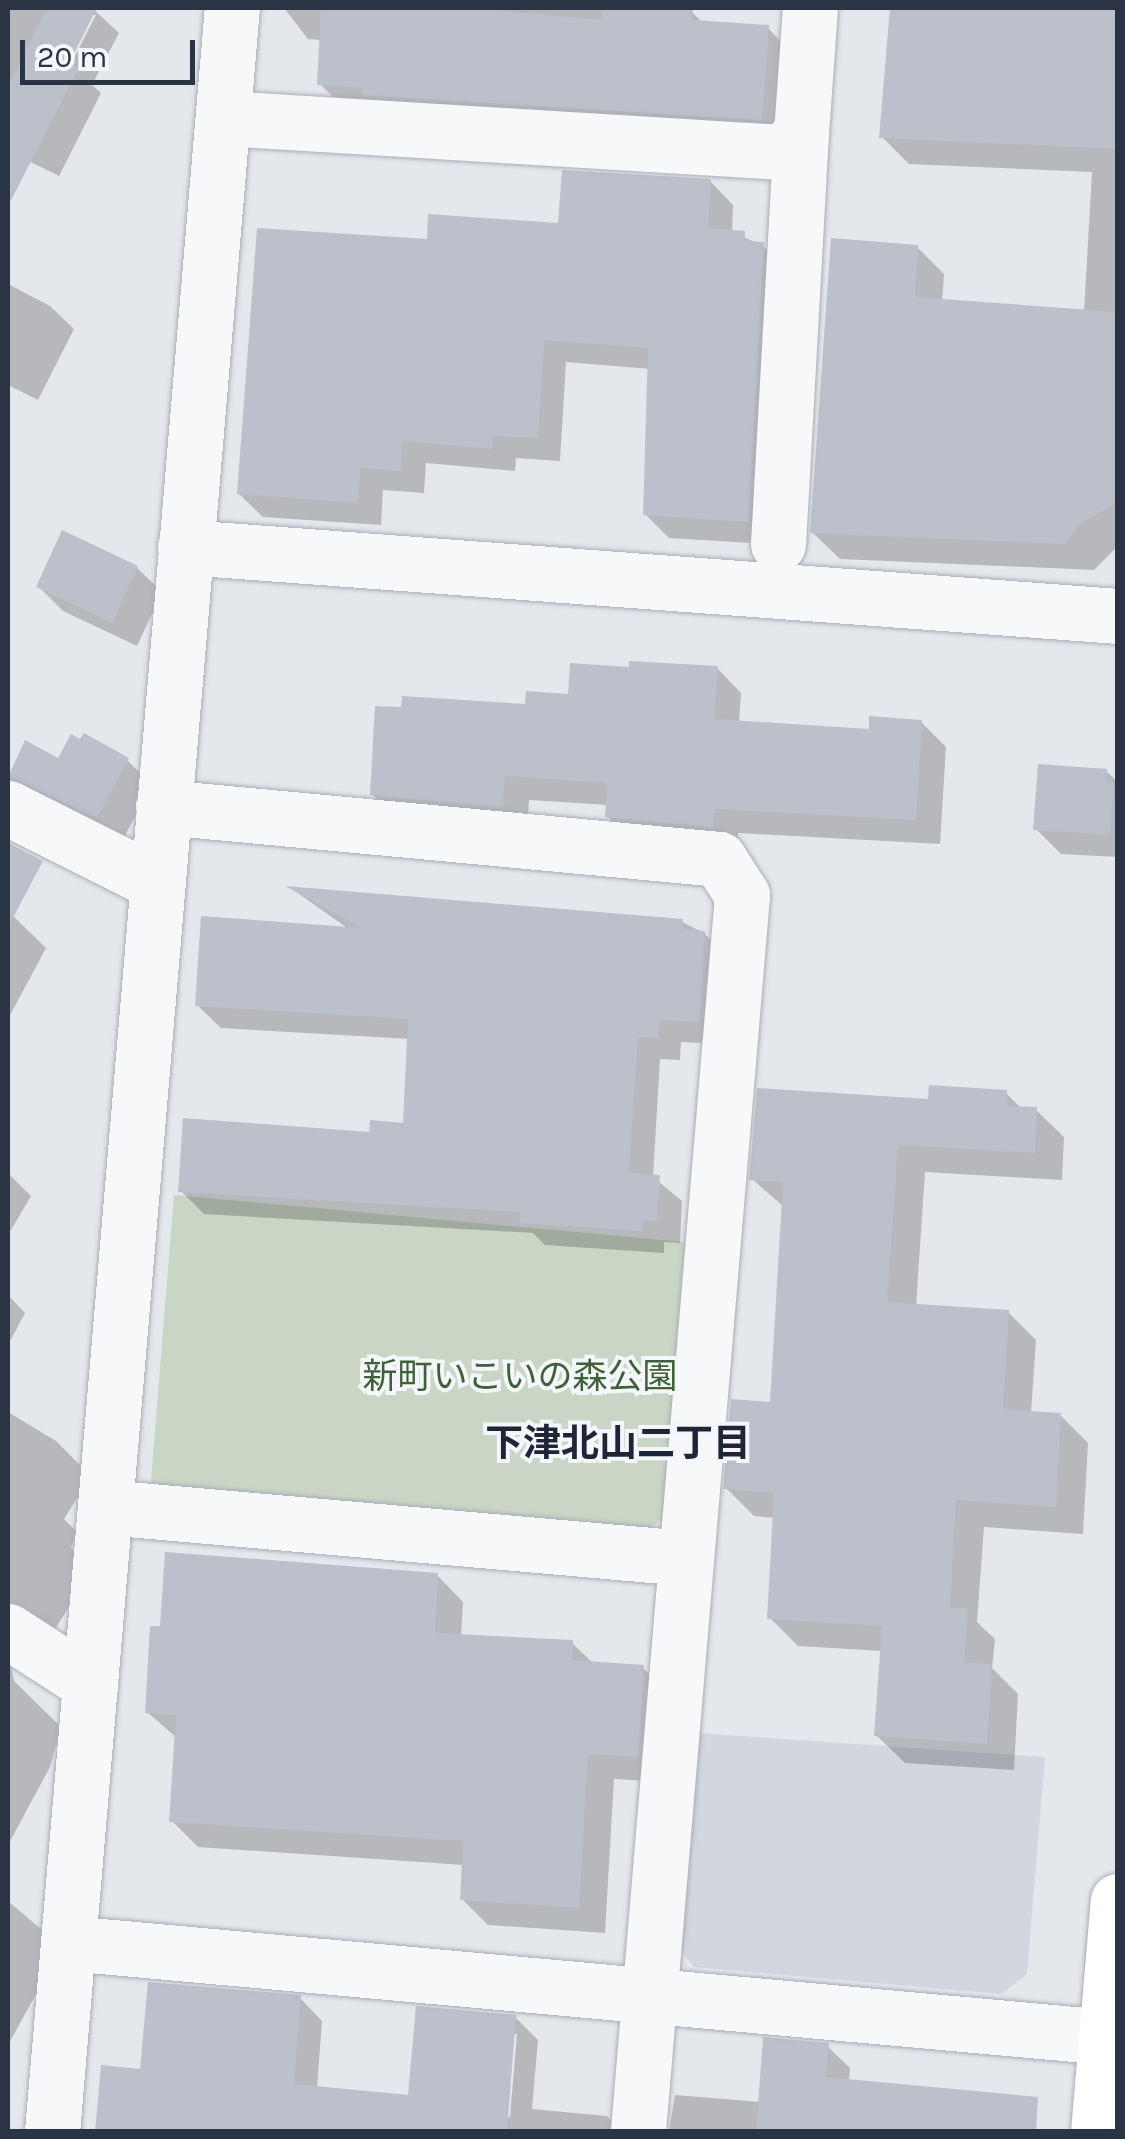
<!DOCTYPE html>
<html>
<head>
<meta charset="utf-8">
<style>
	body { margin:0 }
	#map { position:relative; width:1125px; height:2139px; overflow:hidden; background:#e4e7ec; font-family:Karla,"Noto Sans JP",sans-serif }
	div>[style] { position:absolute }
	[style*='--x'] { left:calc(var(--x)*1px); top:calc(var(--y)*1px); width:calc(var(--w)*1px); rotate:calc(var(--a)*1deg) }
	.built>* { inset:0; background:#d2d6de }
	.green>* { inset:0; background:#c9d6c5 }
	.shadow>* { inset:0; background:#0003 }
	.building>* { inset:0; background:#bbc0ca }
	.roads { filter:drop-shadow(0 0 2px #a9aeb7) drop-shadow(0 0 2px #a9aeb7) }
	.minor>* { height:55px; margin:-27.5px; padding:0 27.5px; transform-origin:27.5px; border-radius:27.5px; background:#f7f8fa }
	.major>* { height:55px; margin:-27.5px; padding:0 27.5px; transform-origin:27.5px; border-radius:27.5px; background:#fff }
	span { translate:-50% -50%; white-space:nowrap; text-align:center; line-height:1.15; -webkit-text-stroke:8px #f4f6f9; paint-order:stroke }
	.park-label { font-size:35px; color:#3f6138 }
	.neighbourhood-label { font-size:38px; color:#1d2536; font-weight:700 }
	.frame { position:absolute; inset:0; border:10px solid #2b3445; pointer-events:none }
	.scale { position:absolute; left:20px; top:40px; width:175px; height:45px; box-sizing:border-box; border:5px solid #2b3445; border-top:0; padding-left:12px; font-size:30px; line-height:35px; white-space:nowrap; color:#2b3445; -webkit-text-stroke:8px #f4f6f9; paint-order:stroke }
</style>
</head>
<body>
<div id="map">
	<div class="built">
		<div style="clip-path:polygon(697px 1733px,1045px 1757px,1027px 1974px,1001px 1994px,694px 1967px,676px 1945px)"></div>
	</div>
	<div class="green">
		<div style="clip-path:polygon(174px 1195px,685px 1242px,666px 1516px,637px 1538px,150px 1492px)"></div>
	</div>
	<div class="shadow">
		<div style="clip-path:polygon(evenodd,8px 8px,92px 8px,119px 33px,92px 85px,101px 93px,59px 176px,8px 151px,8px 8px,90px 15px,96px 15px,65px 75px,61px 73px,90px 15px)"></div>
		<div style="clip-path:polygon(284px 8px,659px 8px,692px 12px,703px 23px,768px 28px,792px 53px,787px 143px,345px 109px,320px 84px,322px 40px,308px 39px)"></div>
		<div style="clip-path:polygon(891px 8px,1118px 8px,1118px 546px,1094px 570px,840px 559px,812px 532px,832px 241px,917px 247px,944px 274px,942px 302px,1084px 312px,1092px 172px,909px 164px,882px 137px)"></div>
		<div style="clip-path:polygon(710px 181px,733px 205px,732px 232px,762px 245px,786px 268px,770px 544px,669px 538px,645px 514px,650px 369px,566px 362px,560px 461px,516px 458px,515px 471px,426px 463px,424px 493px,383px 490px,381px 525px,263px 517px,239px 494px,429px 241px,560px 226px)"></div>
		<div style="clip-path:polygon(8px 284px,50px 306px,74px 329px,38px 400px,8px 385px)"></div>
		<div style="clip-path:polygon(137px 568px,162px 592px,137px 646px,63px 611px,39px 587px)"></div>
		<div style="clip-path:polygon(717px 668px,741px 693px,739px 723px,871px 732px,921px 722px,946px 747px,940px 844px,738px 833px,737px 850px,632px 841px,607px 816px,608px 805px,529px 800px,527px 831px,397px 819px,372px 794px,527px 707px,571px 696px,631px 669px)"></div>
		<div style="clip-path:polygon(26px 743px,59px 761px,127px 760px,152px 785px,122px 841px,31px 801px,8px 777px)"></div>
		<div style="clip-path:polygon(1106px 771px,1118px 782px,1118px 857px,1061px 854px,1036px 829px)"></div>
		<div style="clip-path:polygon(292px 889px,682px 922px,704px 933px,727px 956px,722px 1044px,681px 1042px,680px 1060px,660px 1059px,653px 1177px,682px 1201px,680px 1243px,664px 1242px,664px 1253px,545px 1245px,533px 1233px,204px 1214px,181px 1191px,405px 1126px,410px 1039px,221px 1028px,197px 1005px,350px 930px)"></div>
		<div style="clip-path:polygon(8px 911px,46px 948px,8px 1019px)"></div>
		<div style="clip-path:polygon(1006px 1093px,1022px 1109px,1036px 1110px,1064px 1137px,1062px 1180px,925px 1172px,916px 1307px,1008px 1312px,1036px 1340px,1031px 1413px,1060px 1415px,1088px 1443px,1083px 1534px,984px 1527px,977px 1622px,995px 1639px,992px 1668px,1018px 1694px,1014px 1770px,905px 1763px,877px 1736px,882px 1651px,798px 1646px,770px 1618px,775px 1518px,754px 1516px,726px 1488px,772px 1405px,784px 1207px,752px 1179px,931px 1101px)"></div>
		<div style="clip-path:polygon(8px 1173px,31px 1196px,8px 1235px)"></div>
		<div style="clip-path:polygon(8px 1295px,25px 1313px,8px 1345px)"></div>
		<div style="clip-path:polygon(8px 1412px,56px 1441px,91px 1476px,64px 1519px,77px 1532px,71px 1548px,92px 1569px,51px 1636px,11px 1665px,14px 1681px,61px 1727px,50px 1767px,8px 1845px)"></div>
		<div style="clip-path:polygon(437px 1575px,463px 1602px,461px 1637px,572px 1643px,594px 1664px,643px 1668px,669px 1694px,664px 1782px,614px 1779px,605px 1933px,488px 1925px,462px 1899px,464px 1865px,198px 1847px,172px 1821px,177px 1738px,147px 1712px)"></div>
		<div style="clip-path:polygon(8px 1901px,62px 1947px,8px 2045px)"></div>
		<div style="clip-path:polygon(evenodd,300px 1998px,322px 2021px,317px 2088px,410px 2097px,515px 2017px,538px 2040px,532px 2109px,607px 2116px,622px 2132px,98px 2132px,142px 2071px,300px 1998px,512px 2034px,517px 2034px,510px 2117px,505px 2116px,512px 2034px)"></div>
		<div style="clip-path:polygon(827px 2046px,850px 2068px,849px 2081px,1029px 2132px,669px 2132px,675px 2095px,761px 2102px)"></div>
	</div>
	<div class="building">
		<div style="clip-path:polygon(47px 8px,97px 8px,69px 63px,79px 68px,8px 206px,8px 86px)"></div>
		<div style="clip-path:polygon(321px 8px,471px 8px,602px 20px,603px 8px,657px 8px,693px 10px,692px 20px,769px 25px,762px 120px,361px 95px,362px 88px,317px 85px)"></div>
		<div style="clip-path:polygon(890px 8px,1118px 8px,1118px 149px,879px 138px)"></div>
		<div style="clip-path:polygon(562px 170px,711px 179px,708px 228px,745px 231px,745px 241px,764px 242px,748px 522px,643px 515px,648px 348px,544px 340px,538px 438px,493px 436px,492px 449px,403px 441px,401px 471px,360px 468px,358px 503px,237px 494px,257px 228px,427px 239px,428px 214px,558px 223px)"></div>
		<div style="clip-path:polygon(831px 238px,918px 245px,915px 297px,1118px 312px,1118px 502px,1078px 525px,1066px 544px,810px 533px)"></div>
		<div style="clip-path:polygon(62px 530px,138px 566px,112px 623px,36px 587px)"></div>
		<div style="clip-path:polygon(629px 661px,718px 666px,714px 719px,869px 729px,869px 716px,922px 720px,916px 820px,715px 809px,713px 827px,605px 817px,607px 783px,505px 776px,503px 807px,370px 795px,375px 706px,401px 707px,402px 696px,525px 704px,526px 691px,568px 694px,570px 663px,629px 667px)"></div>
		<div style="clip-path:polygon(84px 733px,129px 758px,97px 818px,8px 777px,25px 740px,58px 758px,71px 734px,80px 739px)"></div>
		<div style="clip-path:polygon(1038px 764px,1107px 769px,1107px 781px,1114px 782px,1110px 835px,1033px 830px)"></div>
		<div style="clip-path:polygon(8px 843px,43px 861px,8px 927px)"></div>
		<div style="clip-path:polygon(285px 886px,683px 919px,682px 929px,705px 931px,699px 1022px,659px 1020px,658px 1038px,638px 1037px,629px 1173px,660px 1175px,657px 1221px,642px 1220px,642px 1231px,519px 1223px,520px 1212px,178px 1192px,183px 1118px,369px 1132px,370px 1120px,403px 1123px,408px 1019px,195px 1006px,201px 916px,362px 928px)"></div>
		<div style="clip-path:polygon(929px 1085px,1007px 1090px,1007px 1106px,1037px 1107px,1035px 1153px,898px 1145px,887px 1302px,1009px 1310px,1003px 1409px,1061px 1413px,1056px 1507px,956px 1500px,950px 1608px,968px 1608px,964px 1662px,992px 1664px,987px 1744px,874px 1736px,882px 1626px,767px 1619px,774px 1493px,723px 1489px,731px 1399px,770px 1402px,783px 1182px,749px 1180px,757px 1088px,928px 1099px)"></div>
		<div style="clip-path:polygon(165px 1552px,438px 1573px,435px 1633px,573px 1640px,572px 1660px,644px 1665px,638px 1757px,588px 1754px,579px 1908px,460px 1900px,463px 1841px,169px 1822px,176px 1715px,145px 1713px,150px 1626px,160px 1626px)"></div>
		<div style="clip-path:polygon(148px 1982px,301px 1995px,294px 2084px,408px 2095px,416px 2006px,516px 2015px,507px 2132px,95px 2132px,101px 2065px,140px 2069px)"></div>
		<div style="clip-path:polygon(763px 2037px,829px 2043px,826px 2077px,1038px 2097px,1036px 2132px,756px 2132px)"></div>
	</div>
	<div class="roads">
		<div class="minor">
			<div style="--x:223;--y:118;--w:560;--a:3.48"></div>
			<div style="--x:782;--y:152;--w:27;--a:-45"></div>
			<div style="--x:801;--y:133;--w:125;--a:-85.9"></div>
			<div style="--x:778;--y:544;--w:412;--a:-86.8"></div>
			<div style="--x:185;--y:547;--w:936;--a:4.23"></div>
			<div style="--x:163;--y:807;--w:558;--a:5.34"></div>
			<div style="--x:719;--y:859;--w:43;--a:57.4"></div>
			<div style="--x:742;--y:895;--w:1241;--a:94.81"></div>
			<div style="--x:8;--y:808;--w:167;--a:26.7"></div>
			<div style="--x:105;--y:1507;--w:583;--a:5.02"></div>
			<div style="--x:8;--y:1631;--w:98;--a:32.9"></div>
			<div style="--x:68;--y:1943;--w:1042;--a:5.17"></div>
			<div style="--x:52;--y:2132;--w:2132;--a:-85.16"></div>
		</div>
		<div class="major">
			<div style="--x:1098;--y:2132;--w:232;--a:-85.1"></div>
		</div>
	</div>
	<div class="park-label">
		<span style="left:520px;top:1377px">新町いこいの森公園</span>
	</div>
	<div class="neighbourhood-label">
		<span style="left:618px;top:1444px">下津北山二丁目</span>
	</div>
	<div class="frame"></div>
	<div class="scale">20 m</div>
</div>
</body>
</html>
